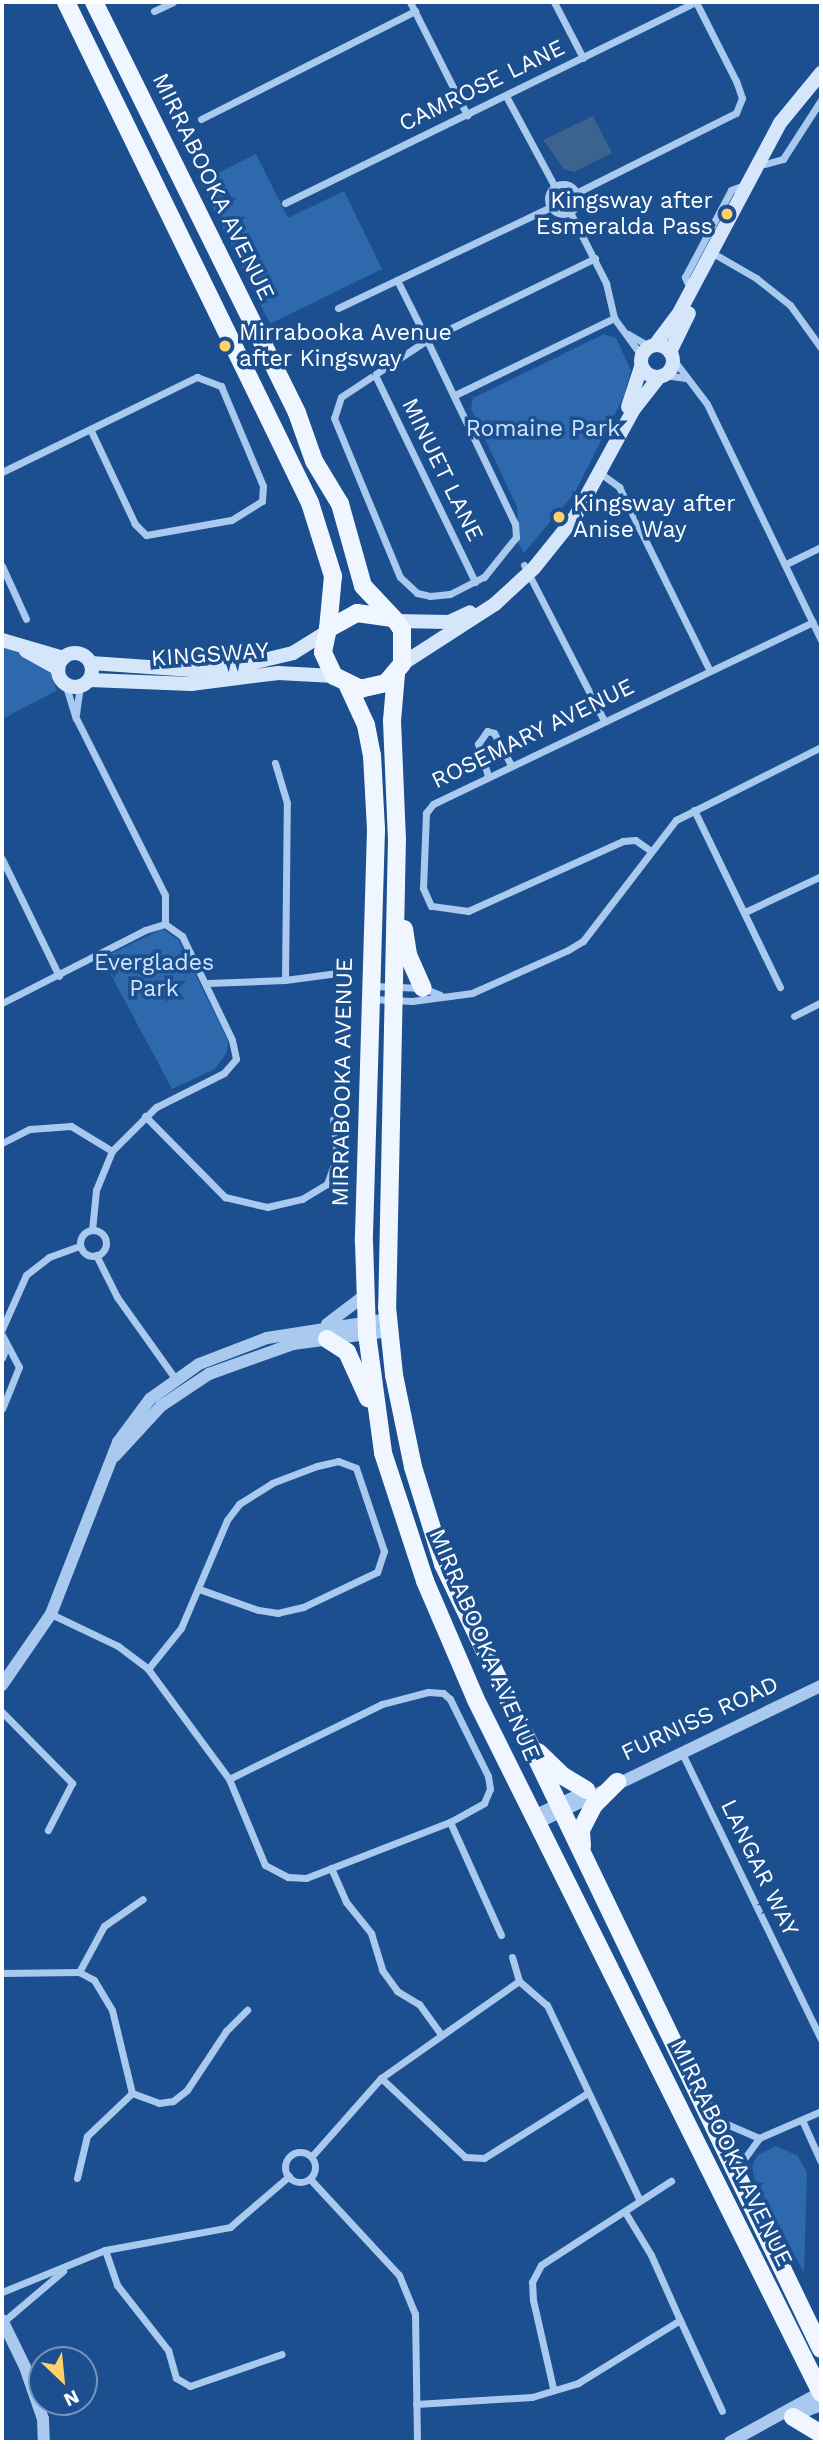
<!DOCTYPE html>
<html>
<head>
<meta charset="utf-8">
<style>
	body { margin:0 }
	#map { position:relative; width:823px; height:2444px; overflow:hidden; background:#1b4f8f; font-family:"Work Sans",sans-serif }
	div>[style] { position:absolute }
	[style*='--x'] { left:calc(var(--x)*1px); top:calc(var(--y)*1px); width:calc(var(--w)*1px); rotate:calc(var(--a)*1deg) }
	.green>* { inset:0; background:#2e69ad }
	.water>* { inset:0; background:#3c6290 }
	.minor>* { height:7px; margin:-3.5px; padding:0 3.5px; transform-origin:3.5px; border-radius:3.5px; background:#a9c9ee }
	.minor>.ring { margin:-3.5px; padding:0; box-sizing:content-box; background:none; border:7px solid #a9c9ee; border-radius:50% }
	.tertiary>* { height:12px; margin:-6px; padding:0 6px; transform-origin:6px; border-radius:6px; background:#a9c9ee }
	.secondary>* { height:14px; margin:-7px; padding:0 7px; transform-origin:7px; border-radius:7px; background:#d6e6fa }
	.secondary>.ring { margin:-7px; padding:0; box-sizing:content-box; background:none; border:14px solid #d6e6fa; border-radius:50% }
	.primary>* { height:18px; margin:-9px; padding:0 9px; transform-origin:9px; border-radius:9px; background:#f0f6ff }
	.dots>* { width:19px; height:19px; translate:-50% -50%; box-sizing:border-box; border:4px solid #1b4f8f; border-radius:50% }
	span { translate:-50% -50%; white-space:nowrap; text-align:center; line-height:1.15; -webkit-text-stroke:7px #1b4f8f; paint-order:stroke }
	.street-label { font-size:23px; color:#fff }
	.poi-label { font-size:23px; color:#fff }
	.right { translate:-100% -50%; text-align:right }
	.left { translate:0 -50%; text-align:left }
	.park-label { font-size:23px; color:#cfe3fa }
	.frame { position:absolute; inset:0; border:4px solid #fff; pointer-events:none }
	.north { position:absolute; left:28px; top:2346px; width:70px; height:70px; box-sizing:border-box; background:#1b4f8f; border:2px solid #7695bc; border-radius:50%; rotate:154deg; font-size:19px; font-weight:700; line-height:28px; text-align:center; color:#fff }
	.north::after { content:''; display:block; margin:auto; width:24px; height:32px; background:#ffd166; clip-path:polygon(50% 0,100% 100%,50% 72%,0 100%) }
</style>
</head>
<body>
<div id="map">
	<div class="green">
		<div style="clip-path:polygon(256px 154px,288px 218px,344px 191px,382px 269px,270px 324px,200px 182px)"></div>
		<div style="clip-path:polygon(604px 334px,616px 338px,631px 371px,624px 396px,574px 494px,524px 553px,518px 543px,517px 507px,471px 409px,473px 398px)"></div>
		<div style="clip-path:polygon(2px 641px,52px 668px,56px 691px,2px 719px)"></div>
		<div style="clip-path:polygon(162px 929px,178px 939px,228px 1041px,227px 1052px,215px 1069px,172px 1089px,102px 958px)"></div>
		<div style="clip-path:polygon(776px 2146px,798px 2156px,807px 2173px,804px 2273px,754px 2178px,752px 2165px,758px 2155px)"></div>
	</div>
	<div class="water">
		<div style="clip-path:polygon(593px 116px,612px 153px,574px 172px,564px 169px,543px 140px)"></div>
	</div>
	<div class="minor">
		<div style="--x:410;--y:2;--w:127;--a:63.2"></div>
		<div style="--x:554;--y:2;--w:63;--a:62.6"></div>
		<div style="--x:154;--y:11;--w:21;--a:-25"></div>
		<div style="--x:506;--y:96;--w:103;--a:61.7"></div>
		<div style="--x:201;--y:119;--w:240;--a:-26.8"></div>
		<div style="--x:765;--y:164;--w:19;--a:-16"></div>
		<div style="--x:783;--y:159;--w:70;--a:-57.2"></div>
		<div class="ring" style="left:548px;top:184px;width:23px;height:23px"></div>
		<div style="--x:576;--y:193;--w:179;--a:-26.6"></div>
		<div style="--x:736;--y:113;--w:16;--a:-68"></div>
		<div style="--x:742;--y:98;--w:18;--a:-109"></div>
		<div style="--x:736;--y:81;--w:89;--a:-116.9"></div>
		<div style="--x:285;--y:203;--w:458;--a:-26.1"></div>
		<div style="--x:570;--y:212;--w:80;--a:63.1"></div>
		<div style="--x:606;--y:283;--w:36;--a:77"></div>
		<div style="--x:614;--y:318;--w:46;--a:53.9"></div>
		<div style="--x:711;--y:252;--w:52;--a:30"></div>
		<div style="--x:756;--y:278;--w:43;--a:38.5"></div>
		<div style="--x:790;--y:305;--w:53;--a:54.2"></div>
		<div style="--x:397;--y:280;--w:67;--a:63.4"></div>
		<div style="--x:427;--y:340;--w:103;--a:146.5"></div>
		<div style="--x:341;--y:397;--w:22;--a:108"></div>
		<div style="--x:334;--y:418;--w:172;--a:67.5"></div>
		<div style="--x:400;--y:577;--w:23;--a:43"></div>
		<div style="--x:417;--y:593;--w:13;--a:13"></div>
		<div style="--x:430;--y:596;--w:20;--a:-6"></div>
		<div style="--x:450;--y:594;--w:38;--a:-27"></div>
		<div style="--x:484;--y:577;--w:51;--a:-51.3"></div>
		<div style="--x:516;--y:537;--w:13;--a:-94"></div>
		<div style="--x:515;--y:524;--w:204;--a:-115.6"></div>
		<div style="--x:427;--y:340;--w:187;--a:-26"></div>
		<div style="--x:690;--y:289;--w:13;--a:-113"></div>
		<div style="--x:685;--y:277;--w:98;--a:-62.1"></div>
		<div style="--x:731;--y:190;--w:14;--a:-21"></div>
		<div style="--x:338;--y:308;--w:236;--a:-25.4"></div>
		<div style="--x:628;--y:334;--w:24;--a:30"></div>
		<div style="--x:673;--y:359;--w:56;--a:52.9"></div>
		<div style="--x:707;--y:404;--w:262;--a:64.2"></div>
		<div style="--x:375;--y:375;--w:230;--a:64.2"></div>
		<div style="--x:664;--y:375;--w:22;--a:8"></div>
		<div style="--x:455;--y:395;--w:177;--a:-25.8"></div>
		<div style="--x:2;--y:472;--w:217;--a:-26"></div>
		<div style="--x:197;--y:377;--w:26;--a:21"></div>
		<div style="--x:221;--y:386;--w:108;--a:67.2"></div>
		<div style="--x:263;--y:486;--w:15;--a:94"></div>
		<div style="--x:262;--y:501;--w:36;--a:148"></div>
		<div style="--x:231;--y:520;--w:86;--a:170"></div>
		<div style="--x:146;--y:535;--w:16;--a:-135"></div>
		<div style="--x:135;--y:524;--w:105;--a:-115.3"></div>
		<div style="--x:600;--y:473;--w:24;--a:36"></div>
		<div style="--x:619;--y:487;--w:203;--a:63.7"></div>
		<div style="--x:786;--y:564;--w:39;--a:-26"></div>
		<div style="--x:524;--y:565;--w:173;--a:62.8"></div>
		<div style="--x:2;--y:566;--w:58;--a:65.6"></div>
		<div style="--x:65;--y:683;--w:37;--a:73"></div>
		<div style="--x:76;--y:718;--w:198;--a:63.3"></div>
		<div style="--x:165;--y:895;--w:29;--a:90"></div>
		<div style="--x:76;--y:714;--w:28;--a:-82"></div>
		<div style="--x:488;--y:776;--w:34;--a:-107"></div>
		<div style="--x:478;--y:744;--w:16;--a:-55"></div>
		<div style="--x:487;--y:731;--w:7;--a:16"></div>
		<div style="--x:494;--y:733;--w:36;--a:62"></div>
		<div style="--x:694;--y:810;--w:197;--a:64.1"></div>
		<div style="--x:651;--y:851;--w:19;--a:-145"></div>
		<div style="--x:635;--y:840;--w:12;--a:175"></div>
		<div style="--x:623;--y:841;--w:170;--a:155.7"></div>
		<div style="--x:468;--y:911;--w:37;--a:-172"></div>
		<div style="--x:431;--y:906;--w:20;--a:-114"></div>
		<div style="--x:423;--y:888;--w:75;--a:-87.7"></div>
		<div style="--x:426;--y:813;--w:11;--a:-52"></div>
		<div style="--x:433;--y:804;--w:421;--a:-25.6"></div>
		<div style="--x:2;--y:859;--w:130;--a:64"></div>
		<div style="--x:745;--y:912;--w:84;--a:-25.3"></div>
		<div style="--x:285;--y:980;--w:53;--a:-7.5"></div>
		<div style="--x:208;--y:983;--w:77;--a:-2.2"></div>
		<div style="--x:285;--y:980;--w:177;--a:-89.4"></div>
		<div style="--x:287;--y:803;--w:42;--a:-106.7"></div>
		<div style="--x:373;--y:986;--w:50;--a:2.3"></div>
		<div style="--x:423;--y:988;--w:18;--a:22"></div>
		<div style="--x:372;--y:999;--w:40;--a:2.9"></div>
		<div style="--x:412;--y:1001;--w:61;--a:-7.6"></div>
		<div style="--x:472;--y:993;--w:105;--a:-24.1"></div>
		<div style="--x:568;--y:950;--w:17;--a:-31"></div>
		<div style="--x:583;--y:941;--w:153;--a:-52.5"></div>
		<div style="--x:676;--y:820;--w:162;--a:-26.7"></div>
		<div style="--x:2;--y:1003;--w:161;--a:-27"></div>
		<div style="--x:145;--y:930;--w:21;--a:-17"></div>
		<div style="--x:165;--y:924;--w:21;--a:35"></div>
		<div style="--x:182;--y:936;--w:115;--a:64.3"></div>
		<div style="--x:232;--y:1040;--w:19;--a:78"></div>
		<div style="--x:236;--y:1059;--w:18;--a:131"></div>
		<div style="--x:224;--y:1073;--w:76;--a:153.4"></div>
		<div style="--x:156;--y:1107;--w:62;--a:135"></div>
		<div style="--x:112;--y:1151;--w:42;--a:112.3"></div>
		<div style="--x:96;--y:1190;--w:40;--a:95.7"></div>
		<div style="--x:794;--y:1016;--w:30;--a:-27"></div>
		<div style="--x:145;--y:1116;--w:114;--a:45.4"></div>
		<div style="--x:225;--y:1197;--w:43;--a:13.4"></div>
		<div style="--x:267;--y:1207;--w:36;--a:-13"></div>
		<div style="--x:302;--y:1199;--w:29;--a:-31"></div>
		<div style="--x:327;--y:1184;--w:30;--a:-70"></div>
		<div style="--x:337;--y:1156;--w:37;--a:-96"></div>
		<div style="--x:2;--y:1143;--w:31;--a:-27"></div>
		<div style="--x:30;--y:1129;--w:41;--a:-4.2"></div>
		<div style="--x:71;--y:1126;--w:48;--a:31.4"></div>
		<div class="ring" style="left:80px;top:1230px;width:19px;height:19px"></div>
		<div style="--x:96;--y:1255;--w:47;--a:63.4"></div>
		<div style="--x:117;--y:1297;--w:103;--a:54.5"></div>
		<div style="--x:2;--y:1329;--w:59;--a:-66"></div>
		<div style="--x:26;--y:1275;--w:29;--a:-38"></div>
		<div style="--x:49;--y:1257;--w:33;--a:-20"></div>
		<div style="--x:2;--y:1335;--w:36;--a:62"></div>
		<div style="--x:19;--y:1367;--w:45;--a:112"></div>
		<div style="--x:2;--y:1358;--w:11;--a:-68"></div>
		<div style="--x:51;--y:1614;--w:74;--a:25.5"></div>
		<div style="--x:118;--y:1646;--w:38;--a:37"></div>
		<div style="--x:148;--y:1669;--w:137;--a:53.6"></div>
		<div style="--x:229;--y:1779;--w:93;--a:67.3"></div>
		<div style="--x:265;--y:1865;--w:26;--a:28"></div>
		<div style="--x:288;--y:1877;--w:18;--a:3"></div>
		<div style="--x:306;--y:1878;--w:155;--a:-21.3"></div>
		<div style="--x:450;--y:1822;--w:39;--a:-29"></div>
		<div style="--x:484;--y:1803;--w:15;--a:-67"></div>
		<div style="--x:490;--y:1789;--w:13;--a:-99"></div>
		<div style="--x:488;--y:1776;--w:86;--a:-116.3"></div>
		<div style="--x:450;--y:1699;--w:9;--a:-139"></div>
		<div style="--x:443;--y:1693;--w:15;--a:-176"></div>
		<div style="--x:428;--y:1692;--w:48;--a:165.4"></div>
		<div style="--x:382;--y:1704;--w:170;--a:153.9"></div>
		<div style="--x:148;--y:1669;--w:53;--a:-51.2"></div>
		<div style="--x:181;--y:1628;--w:117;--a:-66.9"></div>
		<div style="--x:227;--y:1520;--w:20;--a:-53"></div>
		<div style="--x:239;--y:1504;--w:39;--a:-32"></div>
		<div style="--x:272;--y:1483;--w:48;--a:-20.7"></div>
		<div style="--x:317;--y:1466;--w:22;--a:-13"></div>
		<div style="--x:338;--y:1461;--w:19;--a:21"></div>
		<div style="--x:356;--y:1468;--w:88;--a:71.4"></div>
		<div style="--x:384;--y:1551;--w:22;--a:108"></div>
		<div style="--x:377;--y:1572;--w:82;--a:154.7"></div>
		<div style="--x:303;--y:1607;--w:26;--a:167"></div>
		<div style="--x:278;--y:1613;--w:20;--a:-171"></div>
		<div style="--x:258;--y:1610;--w:63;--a:-160.4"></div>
		<div style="--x:2;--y:1712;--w:100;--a:45.4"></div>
		<div style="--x:72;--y:1783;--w:53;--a:117.1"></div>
		<div style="--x:681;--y:1751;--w:320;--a:64.1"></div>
		<div style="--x:450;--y:1822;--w:124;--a:65.7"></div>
		<div style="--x:331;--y:1868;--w:37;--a:66"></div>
		<div style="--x:346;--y:1902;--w:40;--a:51"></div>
		<div style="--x:371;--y:1933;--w:39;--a:73"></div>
		<div style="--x:382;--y:1970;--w:26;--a:54"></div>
		<div style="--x:397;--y:1991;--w:26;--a:31"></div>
		<div style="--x:419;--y:2004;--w:37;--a:54"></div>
		<div style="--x:79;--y:1972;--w:52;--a:-61.5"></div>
		<div style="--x:104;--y:1926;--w:47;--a:-34.7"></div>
		<div style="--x:2;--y:1973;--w:77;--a:-0.7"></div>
		<div style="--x:79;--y:1972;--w:17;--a:28"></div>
		<div style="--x:94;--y:1980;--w:35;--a:59"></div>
		<div style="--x:112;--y:2010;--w:85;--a:76.5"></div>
		<div style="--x:132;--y:2093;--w:29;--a:20"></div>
		<div style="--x:159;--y:2103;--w:14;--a:-8"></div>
		<div style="--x:173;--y:2101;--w:18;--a:-38"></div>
		<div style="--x:187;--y:2090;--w:71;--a:-56.5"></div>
		<div style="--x:226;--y:2031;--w:30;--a:-45"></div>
		<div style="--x:519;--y:1981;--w:37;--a:41"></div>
		<div style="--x:547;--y:2005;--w:215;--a:64.6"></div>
		<div style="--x:381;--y:2078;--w:115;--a:43.2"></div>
		<div style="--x:465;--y:2157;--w:19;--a:3"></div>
		<div style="--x:484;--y:2158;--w:120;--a:-32.1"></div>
		<div style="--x:715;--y:2119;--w:48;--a:23.4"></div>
		<div style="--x:802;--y:2120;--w:46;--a:65.7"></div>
		<div class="ring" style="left:285px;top:2152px;width:23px;height:23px"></div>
		<div style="--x:312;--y:2156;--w:104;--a:-48.5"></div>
		<div style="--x:381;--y:2078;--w:169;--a:-35.1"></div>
		<div style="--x:519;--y:1981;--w:25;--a:-106"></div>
		<div style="--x:736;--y:2170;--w:39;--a:-54"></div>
		<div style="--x:759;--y:2138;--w:68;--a:-23.5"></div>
		<div style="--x:77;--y:2178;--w:43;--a:-76.6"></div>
		<div style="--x:87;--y:2136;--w:62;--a:-43.7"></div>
		<div style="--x:310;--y:2179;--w:131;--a:47.2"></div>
		<div style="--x:399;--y:2275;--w:42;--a:67.7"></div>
		<div style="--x:415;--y:2314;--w:128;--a:89.1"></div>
		<div style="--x:625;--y:2212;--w:50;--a:58.8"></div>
		<div style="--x:651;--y:2255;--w:71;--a:66"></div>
		<div style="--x:105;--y:2250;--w:37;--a:71"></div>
		<div style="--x:117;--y:2285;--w:83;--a:51.9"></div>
		<div style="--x:168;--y:2350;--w:29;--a:74"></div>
		<div style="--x:176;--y:2378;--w:16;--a:30"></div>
		<div style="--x:190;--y:2386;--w:97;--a:-19.2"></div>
		<div style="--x:2;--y:2292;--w:111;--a:-22.2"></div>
		<div style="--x:105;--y:2250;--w:127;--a:-10.4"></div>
		<div style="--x:230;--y:2227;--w:78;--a:-40.8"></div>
		<div style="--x:3;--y:2322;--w:79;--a:-40.4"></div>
		<div style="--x:553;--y:2388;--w:90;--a:-102.8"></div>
		<div style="--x:533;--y:2300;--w:18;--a:-93"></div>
		<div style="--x:532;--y:2282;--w:19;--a:-62"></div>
		<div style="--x:541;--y:2265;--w:155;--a:-32.9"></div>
		<div style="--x:416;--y:2404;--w:116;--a:-3.5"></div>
		<div style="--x:532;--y:2397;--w:48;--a:-16.9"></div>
		<div style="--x:578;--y:2383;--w:120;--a:-31.7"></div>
		<div style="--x:680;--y:2320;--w:100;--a:65.2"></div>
	</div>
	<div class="tertiary">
		<div style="--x:327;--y:1324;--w:48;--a:-37.3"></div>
		<div style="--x:115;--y:1456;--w:68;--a:-47.4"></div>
		<div style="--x:161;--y:1406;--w:58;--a:-33.7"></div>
		<div style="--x:209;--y:1374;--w:89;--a:-19.7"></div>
		<div style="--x:293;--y:1344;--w:97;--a:-7.7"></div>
		<div style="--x:2;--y:1685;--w:86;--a:-55.4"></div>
		<div style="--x:51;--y:1614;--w:185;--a:-68.7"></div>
		<div style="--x:118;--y:1442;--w:54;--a:-53.3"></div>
		<div style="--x:150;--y:1399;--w:60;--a:-35.5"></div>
		<div style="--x:199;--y:1364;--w:73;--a:-20.9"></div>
		<div style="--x:267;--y:1338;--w:122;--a:-8.9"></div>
		<div style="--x:532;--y:1817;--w:63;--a:-25.3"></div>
		<div style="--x:535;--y:1824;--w:318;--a:-25.8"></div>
		<div style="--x:2;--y:2320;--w:52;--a:63.9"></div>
		<div style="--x:25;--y:2367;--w:55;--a:70.9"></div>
		<div style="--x:43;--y:2419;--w:23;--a:88"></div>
		<div style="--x:790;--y:2417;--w:33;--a:-21"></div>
		<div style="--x:730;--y:2442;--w:104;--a:-28.8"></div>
	</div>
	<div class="secondary">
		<div class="ring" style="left:641px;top:345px;width:18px;height:18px"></div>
		<div style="--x:655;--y:345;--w:40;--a:-53"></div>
		<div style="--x:679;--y:313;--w:215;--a:-62"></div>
		<div style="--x:780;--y:123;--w:65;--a:-50.6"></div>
		<div style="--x:670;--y:352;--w:43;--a:-64"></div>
		<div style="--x:628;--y:407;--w:42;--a:-72"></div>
		<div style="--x:396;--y:621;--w:53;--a:1.1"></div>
		<div style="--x:449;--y:622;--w:23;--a:-25"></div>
		<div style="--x:2;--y:640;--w:64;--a:16.4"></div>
		<div style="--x:26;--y:651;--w:37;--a:29"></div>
		<div class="ring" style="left:58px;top:653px;width:20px;height:20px"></div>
		<div style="--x:91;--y:663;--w:101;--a:4"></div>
		<div style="--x:192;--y:670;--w:55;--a:-6.2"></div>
		<div style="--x:247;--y:664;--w:47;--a:-13.4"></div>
		<div style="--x:293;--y:653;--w:38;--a:-32"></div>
		<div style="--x:402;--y:664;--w:111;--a:-32.8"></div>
		<div style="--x:495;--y:604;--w:53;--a:-42.7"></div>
		<div style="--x:534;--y:568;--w:65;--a:-51.2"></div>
		<div style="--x:575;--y:517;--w:123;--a:-61.4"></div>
		<div style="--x:634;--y:409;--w:41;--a:-52"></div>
		<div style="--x:90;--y:680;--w:101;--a:2.3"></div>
		<div style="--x:191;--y:684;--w:88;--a:-7.2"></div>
		<div style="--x:278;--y:673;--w:56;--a:3.1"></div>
	</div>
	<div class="primary">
		<div style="--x:66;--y:2;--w:557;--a:64.03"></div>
		<div style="--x:310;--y:503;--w:77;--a:72.5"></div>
		<div style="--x:333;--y:576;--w:53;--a:95.4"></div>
		<div style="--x:94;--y:2;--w:458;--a:63.7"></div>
		<div style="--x:297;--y:413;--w:51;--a:70.5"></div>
		<div style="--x:314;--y:461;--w:50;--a:58.8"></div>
		<div style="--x:340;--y:504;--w:85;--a:74.3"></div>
		<div style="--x:363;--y:586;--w:48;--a:46.7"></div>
		<div style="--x:396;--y:621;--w:11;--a:56"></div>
		<div style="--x:402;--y:630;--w:34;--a:90"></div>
		<div style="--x:402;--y:664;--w:25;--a:130"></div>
		<div style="--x:386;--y:683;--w:26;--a:167"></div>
		<div style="--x:361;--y:689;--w:30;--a:-154"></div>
		<div style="--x:334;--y:676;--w:26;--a:-115"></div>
		<div style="--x:323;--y:652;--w:24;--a:-78"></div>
		<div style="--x:328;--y:629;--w:33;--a:-29"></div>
		<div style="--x:357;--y:613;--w:36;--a:8"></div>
		<div style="--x:396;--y:674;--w:47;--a:94.9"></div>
		<div style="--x:392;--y:721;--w:117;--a:87.6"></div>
		<div style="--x:397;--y:838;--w:469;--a:91.2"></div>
		<div style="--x:387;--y:1307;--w:68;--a:84.1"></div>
		<div style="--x:394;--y:1375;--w:94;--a:78.3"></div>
		<div style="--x:413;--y:1467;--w:102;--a:72.8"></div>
		<div style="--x:443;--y:1564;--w:871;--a:64.29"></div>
		<div style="--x:348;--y:686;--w:43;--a:65.2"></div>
		<div style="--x:366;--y:725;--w:31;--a:79"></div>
		<div style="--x:372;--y:755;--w:75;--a:86.9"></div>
		<div style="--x:376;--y:830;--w:412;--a:91.7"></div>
		<div style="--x:364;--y:1242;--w:92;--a:88.1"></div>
		<div style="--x:367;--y:1334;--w:120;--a:82.3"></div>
		<div style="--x:383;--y:1453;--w:135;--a:71.8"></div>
		<div style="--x:425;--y:1581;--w:129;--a:66.8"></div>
		<div style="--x:476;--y:1700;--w:774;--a:63.53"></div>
		<div style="--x:404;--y:929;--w:26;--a:81"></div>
		<div style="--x:408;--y:955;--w:36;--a:66"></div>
		<div style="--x:327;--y:1339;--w:24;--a:33"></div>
		<div style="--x:347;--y:1352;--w:51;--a:65.5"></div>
		<div style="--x:538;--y:1752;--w:35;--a:44"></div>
		<div style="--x:563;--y:1776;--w:27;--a:31"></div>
		<div style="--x:582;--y:1846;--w:16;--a:-94"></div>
		<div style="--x:581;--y:1830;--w:28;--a:-63"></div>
		<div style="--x:594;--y:1805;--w:33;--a:-45"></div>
		<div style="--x:793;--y:2417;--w:33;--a:31"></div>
	</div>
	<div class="dots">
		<div style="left:727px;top:214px;background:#ffd166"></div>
		<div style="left:225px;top:346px;background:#ffd166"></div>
		<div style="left:559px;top:517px;background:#ffd166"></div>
	</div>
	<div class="street-label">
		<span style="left:482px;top:86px;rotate:-26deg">CAMROSE LANE</span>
		<span style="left:213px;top:187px;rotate:64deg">MIRRABOOKA AVENUE</span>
		<span style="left:442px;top:470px;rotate:64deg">MINUET LANE</span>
		<span style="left:210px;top:655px;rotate:-4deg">KINGSWAY</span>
		<span style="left:533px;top:734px;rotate:-26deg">ROSEMARY AVENUE</span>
		<span style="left:343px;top:1082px;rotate:-89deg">MIRRABOOKA AVENUE</span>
		<span style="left:484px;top:1645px;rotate:67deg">MIRRABOOKA AVENUE</span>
		<span style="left:700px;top:1719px;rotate:-25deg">FURNISS ROAD</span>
		<span style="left:759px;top:1868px;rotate:64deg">LANGAR WAY</span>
		<span style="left:731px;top:2153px;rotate:64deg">MIRRABOOKA AVENUE</span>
	</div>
	<div class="poi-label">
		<span class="right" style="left:713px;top:214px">Kingsway after<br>Esmeralda Pass</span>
		<span class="left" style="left:239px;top:346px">Mirrabooka Avenue<br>after Kingsway</span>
		<span class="left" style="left:573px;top:517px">Kingsway after<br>Anise Way</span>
	</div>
	<div class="park-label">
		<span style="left:543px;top:429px">Romaine Park</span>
		<span style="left:154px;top:976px">Everglades<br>Park</span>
	</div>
	<div class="frame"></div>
	<div class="north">N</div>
</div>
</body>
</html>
